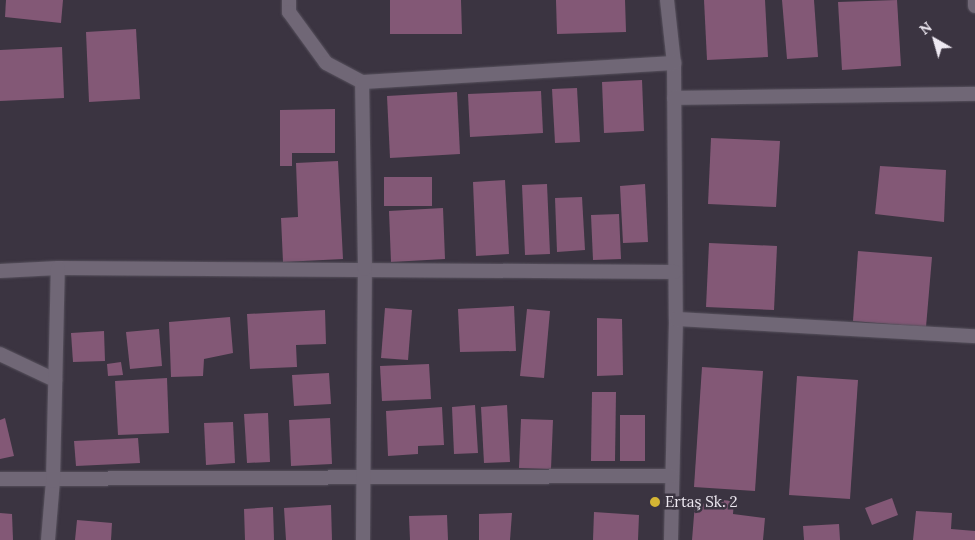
<!DOCTYPE html>
<html>
<head>
<meta charset="utf-8">
<style>
	body { margin:0 }
	#map { position:relative; width:975px; height:540px; overflow:hidden; background:#3b3441; font-family:Lora,serif }
	div>[style] { position:absolute }
	[style*='--x'] { left:calc(var(--x)*1px); top:calc(var(--y)*1px); width:calc(var(--w)*1px); rotate:calc(var(--a)*1deg) }
	.building>* { inset:0; background:#835876 }
	.roads { filter:drop-shadow(0 0 1px #57515d) drop-shadow(0 0 1px #57515d) }
	.minor>* { height:14px; margin:-7px; padding:0 7px; transform-origin:7px; border-radius:7px; background:#706776 }
	.dots>* { width:14px; height:14px; translate:-50% -50%; box-sizing:border-box; border:2px solid #3b3441; border-radius:50% }
	span { translate:-50% -50%; white-space:nowrap; text-align:center; line-height:1.15; -webkit-text-stroke:5px #3b3441; paint-order:stroke }
	.poi-label { font-size:15px; color:#eee9f2 }
	.left { translate:0 -50%; text-align:left }
	.north { position:absolute; left:910px; top:15px; width:50px; height:50px; -webkit-text-stroke:4px #3b3441; paint-order:stroke; rotate:322deg; font-size:14px; font-weight:700; line-height:20px; text-align:center; color:#eee9f2 }
	.north::after { content:''; display:block; margin:auto; width:18px; height:22px; background:#eee9f2; clip-path:polygon(50% 0,100% 100%,50% 72%,0 100%) }
</style>
</head>
<body>
<div id="map">
	<div class="building">
		<div style="clip-path:polygon(6px 0,63px 0,61px 23px,5px 17px)"></div>
		<div style="clip-path:polygon(390px 0,461px 0,462px 34px,390px 34px)"></div>
		<div style="clip-path:polygon(556px 0,625px 0,626px 32px,557px 34px)"></div>
		<div style="clip-path:polygon(704px 0,765px 0,768px 57px,707px 60px)"></div>
		<div style="clip-path:polygon(782px 0,814px 0,818px 57px,787px 59px)"></div>
		<div style="clip-path:polygon(897px 0,901px 66px,842px 70px,838px 2px)"></div>
		<div style="clip-path:polygon(136px 29px,140px 99px,89px 102px,86px 32px)"></div>
		<div style="clip-path:polygon(62px 47px,64px 98px,0 101px,0 50px)"></div>
		<div style="clip-path:polygon(642px 80px,644px 131px,604px 133px,602px 82px)"></div>
		<div style="clip-path:polygon(577px 88px,580px 142px,555px 143px,552px 89px)"></div>
		<div style="clip-path:polygon(541px 91px,543px 133px,470px 137px,468px 94px)"></div>
		<div style="clip-path:polygon(457px 92px,460px 154px,390px 158px,387px 96px)"></div>
		<div style="clip-path:polygon(335px 109px,335px 153px,292px 153px,292px 166px,280px 166px,280px 110px)"></div>
		<div style="clip-path:polygon(711px 138px,780px 141px,776px 207px,708px 204px)"></div>
		<div style="clip-path:polygon(338px 161px,343px 259px,283px 262px,281px 218px,298px 217px,296px 163px)"></div>
		<div style="clip-path:polygon(880px 166px,946px 170px,944px 222px,875px 214px)"></div>
		<div style="clip-path:polygon(384px 177px,432px 177px,432px 206px,384px 206px)"></div>
		<div style="clip-path:polygon(505px 180px,509px 254px,476px 256px,473px 182px)"></div>
		<div style="clip-path:polygon(547px 184px,550px 254px,525px 255px,522px 185px)"></div>
		<div style="clip-path:polygon(645px 184px,648px 242px,623px 243px,620px 186px)"></div>
		<div style="clip-path:polygon(582px 197px,585px 250px,557px 252px,555px 198px)"></div>
		<div style="clip-path:polygon(443px 208px,445px 259px,391px 262px,389px 211px)"></div>
		<div style="clip-path:polygon(619px 214px,621px 259px,593px 260px,591px 215px)"></div>
		<div style="clip-path:polygon(709px 243px,777px 246px,774px 310px,706px 307px)"></div>
		<div style="clip-path:polygon(858px 251px,932px 257px,926px 327px,853px 321px)"></div>
		<div style="clip-path:polygon(514px 306px,516px 351px,460px 352px,458px 309px)"></div>
		<div style="clip-path:polygon(385px 308px,412px 310px,408px 360px,381px 358px)"></div>
		<div style="clip-path:polygon(527px 309px,550px 311px,544px 378px,520px 376px)"></div>
		<div style="clip-path:polygon(325px 310px,326px 344px,296px 345px,297px 367px,250px 369px,247px 314px)"></div>
		<div style="clip-path:polygon(230px 317px,233px 353px,204px 359px,203px 376px,171px 377px,169px 322px)"></div>
		<div style="clip-path:polygon(597px 318px,622px 319px,623px 375px,597px 376px)"></div>
		<div style="clip-path:polygon(159px 329px,162px 366px,130px 369px,126px 332px)"></div>
		<div style="clip-path:polygon(104px 331px,105px 361px,73px 362px,71px 333px)"></div>
		<div style="clip-path:polygon(121px 362px,123px 375px,108px 376px,107px 364px)"></div>
		<div style="clip-path:polygon(429px 364px,431px 399px,382px 401px,380px 366px)"></div>
		<div style="clip-path:polygon(702px 367px,763px 371px,755px 491px,694px 487px)"></div>
		<div style="clip-path:polygon(329px 373px,331px 404px,294px 406px,292px 375px)"></div>
		<div style="clip-path:polygon(797px 376px,858px 380px,850px 499px,789px 495px)"></div>
		<div style="clip-path:polygon(167px 378px,169px 433px,118px 435px,115px 381px)"></div>
		<div style="clip-path:polygon(592px 392px,616px 392px,615px 461px,591px 461px)"></div>
		<div style="clip-path:polygon(475px 405px,478px 453px,454px 454px,452px 407px)"></div>
		<div style="clip-path:polygon(507px 405px,510px 462px,484px 463px,481px 407px)"></div>
		<div style="clip-path:polygon(442px 407px,444px 445px,418px 446px,418px 454px,388px 456px,386px 411px)"></div>
		<div style="clip-path:polygon(268px 413px,270px 462px,247px 463px,244px 414px)"></div>
		<div style="clip-path:polygon(620px 415px,645px 415px,645px 461px,620px 461px)"></div>
		<div style="clip-path:polygon(5px 418px,14px 456px,0 459px,0 420px)"></div>
		<div style="clip-path:polygon(330px 418px,332px 464px,291px 466px,289px 420px)"></div>
		<div style="clip-path:polygon(521px 419px,553px 420px,551px 469px,519px 468px)"></div>
		<div style="clip-path:polygon(233px 422px,235px 463px,206px 465px,204px 423px)"></div>
		<div style="clip-path:polygon(138px 438px,140px 463px,76px 466px,74px 441px)"></div>
		<div style="clip-path:polygon(892px 498px,898px 515px,872px 525px,865px 508px)"></div>
		<div style="clip-path:polygon(708px 499px,734px 501px,733px 514px,765px 518px,763px 540px,692px 540px,695px 503px,708px 504px)"></div>
		<div style="clip-path:polygon(331px 505px,332px 540px,286px 540px,284px 508px)"></div>
		<div style="clip-path:polygon(273px 507px,274px 540px,245px 540px,244px 509px)"></div>
		<div style="clip-path:polygon(916px 511px,952px 513px,951px 529px,975px 531px,975px 540px,913px 540px)"></div>
		<div style="clip-path:polygon(594px 512px,639px 515px,638px 540px,593px 540px)"></div>
		<div style="clip-path:polygon(0 513px,12px 514px,13px 540px,0 540px)"></div>
		<div style="clip-path:polygon(512px 513px,510px 540px,479px 540px,479px 514px)"></div>
		<div style="clip-path:polygon(447px 515px,448px 540px,410px 540px,409px 516px)"></div>
		<div style="clip-path:polygon(77px 520px,112px 523px,111px 540px,75px 540px)"></div>
		<div style="clip-path:polygon(839px 524px,840px 540px,804px 540px,803px 526px)"></div>
	</div>
	<div class="roads">
		<div class="minor">
			<div style="--x:289;--y:0;--w:12;--a:90"></div>
			<div style="--x:289;--y:12;--w:63;--a:54"></div>
			<div style="--x:326;--y:63;--w:41;--a:27.8"></div>
			<div style="--x:667;--y:0;--w:63;--a:83.7"></div>
			<div style="--x:674;--y:63;--w:256;--a:89.6"></div>
			<div style="--x:676;--y:319;--w:221;--a:91.3"></div>
			<div style="--x:975;--y:0;--w:6;--a:90"></div>
			<div style="--x:674;--y:98;--w:301;--a:-0.8"></div>
			<div style="--x:0;--y:271;--w:58;--a:-3"></div>
			<div style="--x:58;--y:268;--w:617;--a:0.37"></div>
			<div style="--x:676;--y:319;--w:299;--a:3.3"></div>
			<div style="--x:0;--y:354;--w:61;--a:25.3"></div>
			<div style="--x:0;--y:479;--w:672;--a:-0.26"></div>
			<div style="--x:48;--y:540;--w:59;--a:-85.2"></div>
			<div style="--x:53;--y:481;--w:213;--a:-88.7"></div>
			<div style="--x:363;--y:540;--w:271;--a:-89.6"></div>
			<div style="--x:365;--y:269;--w:187;--a:-90.9"></div>
			<div style="--x:362;--y:82;--w:313;--a:-3.5"></div>
		</div>
	</div>
	<div class="dots">
		<div style="left:655px;top:502px;background:#d5b534"></div>
	</div>
	<div class="poi-label">
		<span class="left" style="left:665px;top:502px">Ertaş Sk. 2</span>
	</div>
	<div class="north">N</div>
</div>
</body>
</html>
